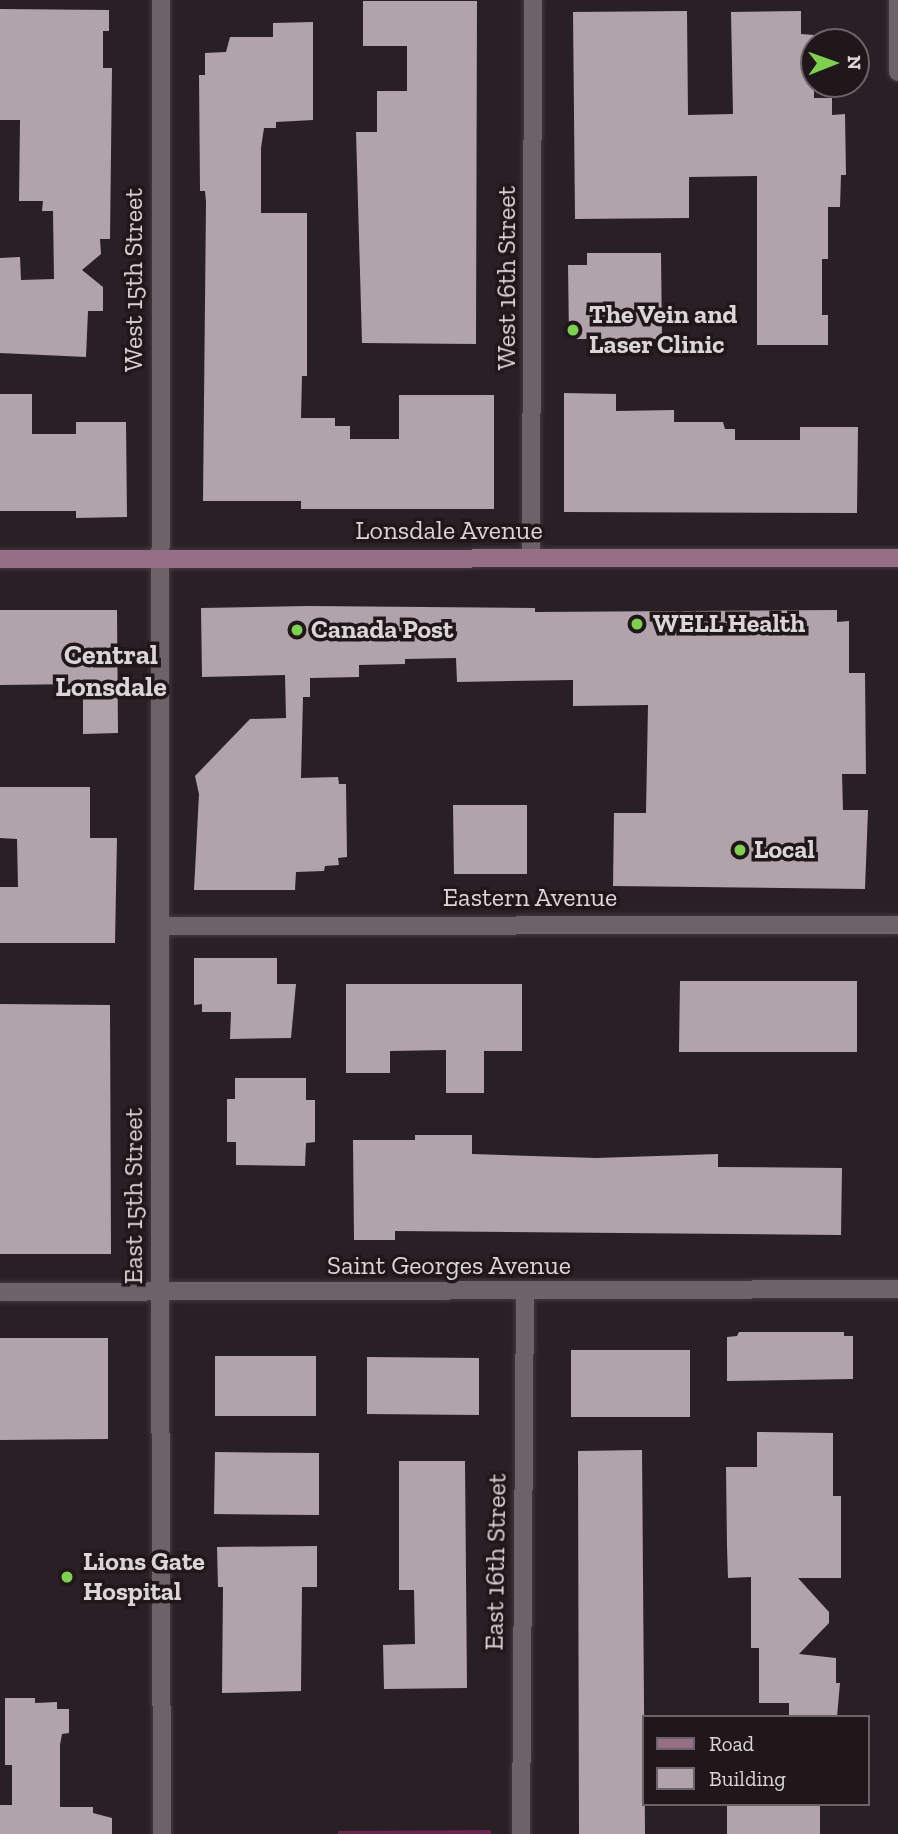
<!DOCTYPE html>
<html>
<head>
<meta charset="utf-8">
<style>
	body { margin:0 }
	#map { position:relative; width:898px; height:1834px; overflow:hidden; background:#292025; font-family:"Zilla Slab",serif }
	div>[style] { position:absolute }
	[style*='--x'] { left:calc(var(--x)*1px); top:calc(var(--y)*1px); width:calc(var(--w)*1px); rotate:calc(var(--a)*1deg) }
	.green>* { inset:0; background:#69244f }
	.building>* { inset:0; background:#b0a4aa }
	.roads { filter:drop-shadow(0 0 2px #423b3e) drop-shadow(0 0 2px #423b3e) }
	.minor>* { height:18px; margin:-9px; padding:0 9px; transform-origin:9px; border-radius:9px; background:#6d6268 }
	.tertiary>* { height:18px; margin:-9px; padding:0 9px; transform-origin:9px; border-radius:9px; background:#6d6268 }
	.secondary>* { height:18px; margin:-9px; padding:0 9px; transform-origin:9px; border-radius:9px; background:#966e85 }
	.dots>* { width:19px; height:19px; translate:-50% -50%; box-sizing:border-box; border:4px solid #20171b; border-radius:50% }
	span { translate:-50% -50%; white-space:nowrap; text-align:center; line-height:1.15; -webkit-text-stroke:7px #20171b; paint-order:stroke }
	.street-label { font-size:26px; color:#dcd5d8 }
	.poi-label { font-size:26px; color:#dcd5d8; font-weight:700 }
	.left { translate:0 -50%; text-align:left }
	.neighbourhood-label { font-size:28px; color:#dcd5d8; font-weight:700 }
	.legend { position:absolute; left:642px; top:1715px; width:228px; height:91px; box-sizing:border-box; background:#20171b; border:2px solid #6b6367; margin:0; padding:9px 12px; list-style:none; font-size:21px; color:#dcd5d8 }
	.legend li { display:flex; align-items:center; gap:14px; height:35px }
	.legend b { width:35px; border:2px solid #6b6367 }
	.north { position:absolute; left:800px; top:28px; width:70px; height:70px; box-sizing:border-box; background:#20171b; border:2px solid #6b6367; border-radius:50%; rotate:89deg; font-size:19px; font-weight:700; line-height:28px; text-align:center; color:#dcd5d8 }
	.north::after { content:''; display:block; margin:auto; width:24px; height:32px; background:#7fd052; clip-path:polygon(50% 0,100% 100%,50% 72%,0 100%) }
</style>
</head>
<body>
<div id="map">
	<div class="green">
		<div style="clip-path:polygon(491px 1830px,491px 1834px,338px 1834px,338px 1831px)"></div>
	</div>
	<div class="building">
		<div style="clip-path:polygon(363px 1px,477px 1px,476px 344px,362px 343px,356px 132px,377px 132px,377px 91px,407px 91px,407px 46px,363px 46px)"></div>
		<div style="clip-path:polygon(0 9px,109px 10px,109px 31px,103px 31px,103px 68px,112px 68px,110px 239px,100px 239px,101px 254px,82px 270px,103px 287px,103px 311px,88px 311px,86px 357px,0 353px,0 258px,20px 257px,21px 280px,54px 279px,53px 211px,42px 211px,43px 201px,19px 201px,20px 120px,0 120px)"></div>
		<div style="clip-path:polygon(687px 11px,688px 115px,733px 114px,731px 12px,801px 11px,801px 34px,814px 35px,814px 98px,832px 98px,832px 115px,845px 114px,846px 175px,841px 175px,840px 207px,828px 207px,828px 259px,822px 259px,822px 315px,828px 315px,828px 345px,757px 345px,757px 176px,689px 177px,689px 218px,575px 219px,573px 12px)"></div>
		<div style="clip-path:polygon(313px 22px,313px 120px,276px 122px,276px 128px,264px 128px,261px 148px,261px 213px,307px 213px,307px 376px,302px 376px,301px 418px,335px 418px,335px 426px,350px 426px,350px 439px,399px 439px,399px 395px,494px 395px,494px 509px,301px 509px,301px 501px,203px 501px,206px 202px,205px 191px,200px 191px,199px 75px,205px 75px,205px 53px,226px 52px,230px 37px,273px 37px,273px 23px)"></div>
		<div style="clip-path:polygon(587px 253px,661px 253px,662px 339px,569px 339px,568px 265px,587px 265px)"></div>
		<div style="clip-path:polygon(564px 393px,616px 394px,616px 411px,674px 410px,674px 422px,723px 422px,725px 429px,735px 429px,735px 440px,800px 440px,800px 427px,858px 427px,857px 513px,564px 512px)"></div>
		<div style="clip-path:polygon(0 394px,32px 394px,32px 434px,76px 434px,76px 422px,126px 422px,127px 517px,76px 518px,76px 511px,0 511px)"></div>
		<div style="clip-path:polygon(308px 606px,535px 608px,535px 612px,837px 610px,837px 622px,849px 621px,849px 673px,865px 673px,866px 774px,842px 774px,843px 810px,868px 810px,865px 889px,613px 886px,614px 813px,646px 813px,648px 705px,573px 706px,573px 680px,457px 682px,456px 658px,405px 659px,405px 664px,359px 665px,359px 677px,310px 678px,310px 697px,303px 697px,301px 778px,338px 777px,339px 784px,346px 784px,347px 857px,338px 858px,339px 865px,325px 866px,324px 871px,296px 872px,295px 890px,194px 890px,199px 794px,195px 776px,250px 719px,286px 718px,285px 675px,202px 677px,201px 608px)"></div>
		<div style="clip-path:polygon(0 610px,117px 610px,118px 733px,83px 734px,83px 684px,0 685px)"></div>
		<div style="clip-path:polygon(0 787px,90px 787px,90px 838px,117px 838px,115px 943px,0 943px,0 887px,18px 887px,17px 839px,0 838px)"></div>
		<div style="clip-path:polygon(453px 805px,527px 805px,527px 874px,454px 874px)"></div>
		<div style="clip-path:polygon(194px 958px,277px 958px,277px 984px,296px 984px,291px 1038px,230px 1039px,231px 1012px,202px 1012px,202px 1004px,194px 1005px)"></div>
		<div style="clip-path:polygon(680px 981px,857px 981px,857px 1052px,679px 1052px)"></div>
		<div style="clip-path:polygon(346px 984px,522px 984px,522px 1051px,484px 1051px,484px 1093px,446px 1093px,446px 1050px,390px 1051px,390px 1073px,346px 1073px)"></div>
		<div style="clip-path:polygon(0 1004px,110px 1005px,111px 1254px,0 1254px)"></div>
		<div style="clip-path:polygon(235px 1078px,306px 1078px,306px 1100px,315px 1100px,315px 1142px,306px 1143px,305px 1166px,236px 1165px,236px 1142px,227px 1142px,227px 1099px,235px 1099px)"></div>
		<div style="clip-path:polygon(415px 1135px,472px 1135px,472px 1154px,596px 1158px,718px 1154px,718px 1167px,842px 1168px,841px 1235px,395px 1231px,395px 1240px,354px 1240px,353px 1140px,415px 1140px)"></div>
		<div style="clip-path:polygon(739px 1332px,844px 1332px,844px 1336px,853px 1336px,853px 1379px,727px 1381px,727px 1337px,737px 1336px)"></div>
		<div style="clip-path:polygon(0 1338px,108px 1338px,108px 1439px,0 1440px)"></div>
		<div style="clip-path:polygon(571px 1350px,690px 1350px,690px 1417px,571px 1417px)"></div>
		<div style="clip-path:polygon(215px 1356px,316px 1356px,316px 1416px,215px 1416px)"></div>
		<div style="clip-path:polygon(367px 1357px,479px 1358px,479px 1415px,367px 1414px)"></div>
		<div style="clip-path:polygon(757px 1432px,833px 1433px,833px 1496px,841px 1496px,841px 1578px,798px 1578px,829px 1612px,829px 1623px,799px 1654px,836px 1658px,836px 1683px,840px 1683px,837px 1717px,789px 1717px,789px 1703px,759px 1703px,759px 1648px,751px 1648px,751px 1577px,728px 1578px,727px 1546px,726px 1467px,757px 1467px)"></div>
		<div style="clip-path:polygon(642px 1450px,645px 1834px,579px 1834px,578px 1451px)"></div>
		<div style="clip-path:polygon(215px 1452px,319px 1453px,319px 1515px,214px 1514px)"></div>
		<div style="clip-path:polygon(399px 1461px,465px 1461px,467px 1688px,384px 1689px,383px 1645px,415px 1644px,414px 1590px,399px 1590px)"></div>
		<div style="clip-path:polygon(317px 1546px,317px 1587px,302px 1587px,301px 1691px,222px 1693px,223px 1587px,218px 1587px,217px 1547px)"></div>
		<div style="clip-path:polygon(5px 1698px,35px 1698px,35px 1703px,57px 1702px,57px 1709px,69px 1709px,69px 1733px,62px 1734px,60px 1745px,60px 1807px,93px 1807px,93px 1813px,112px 1818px,112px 1834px,0 1834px,0 1805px,12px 1805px,12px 1765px,5px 1765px)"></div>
		<div style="clip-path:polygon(727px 1804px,820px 1804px,820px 1834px,727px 1834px)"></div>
	</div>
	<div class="roads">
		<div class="minor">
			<div style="--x:898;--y:0;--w:72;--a:90"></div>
			<div style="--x:531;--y:556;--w:556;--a:-89.79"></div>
			<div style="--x:162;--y:926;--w:736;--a:-0.08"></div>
			<div style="--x:160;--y:1292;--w:542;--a:89.79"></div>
			<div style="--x:521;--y:1834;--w:543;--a:-89.58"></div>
		</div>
		<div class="tertiary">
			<div style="--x:0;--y:1292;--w:898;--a:-0.19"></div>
			<div style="--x:160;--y:1292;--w:1292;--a:-89.96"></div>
		</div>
		<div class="secondary">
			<div style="--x:0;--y:559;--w:898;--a:-0.06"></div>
		</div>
	</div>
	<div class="dots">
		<div style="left:573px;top:330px;background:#7fd052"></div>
		<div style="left:637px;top:624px;background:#7fd052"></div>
		<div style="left:297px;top:630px;background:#7fd052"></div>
		<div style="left:740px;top:850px;background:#7fd052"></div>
		<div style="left:67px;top:1577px;background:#7fd052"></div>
	</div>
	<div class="street-label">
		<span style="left:507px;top:278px;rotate:-90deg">West 16th Street</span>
		<span style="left:134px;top:280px;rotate:-90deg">West 15th Street</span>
		<span style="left:449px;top:531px">Lonsdale Avenue</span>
		<span style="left:530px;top:898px">Eastern Avenue</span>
		<span style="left:134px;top:1196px;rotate:-90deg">East 15th Street</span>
		<span style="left:449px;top:1266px">Saint Georges Avenue</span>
		<span style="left:496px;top:1562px;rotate:-89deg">East 16th Street</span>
	</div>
	<div class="poi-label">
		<span class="left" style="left:589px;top:330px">The Vein and<br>Laser Clinic</span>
		<span class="left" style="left:653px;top:624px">WELL Health</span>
		<span class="left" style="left:311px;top:630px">Canada Post</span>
		<span class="left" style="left:754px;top:850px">Local</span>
		<span class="left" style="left:83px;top:1577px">Lions Gate<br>Hospital</span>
	</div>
	<div class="neighbourhood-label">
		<span style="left:111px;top:671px">Central<br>Lonsdale</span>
	</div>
	<ul class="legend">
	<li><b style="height:9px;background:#966e85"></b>Road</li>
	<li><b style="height:19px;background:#b0a4aa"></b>Building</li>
	</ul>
	<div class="north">N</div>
</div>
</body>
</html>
